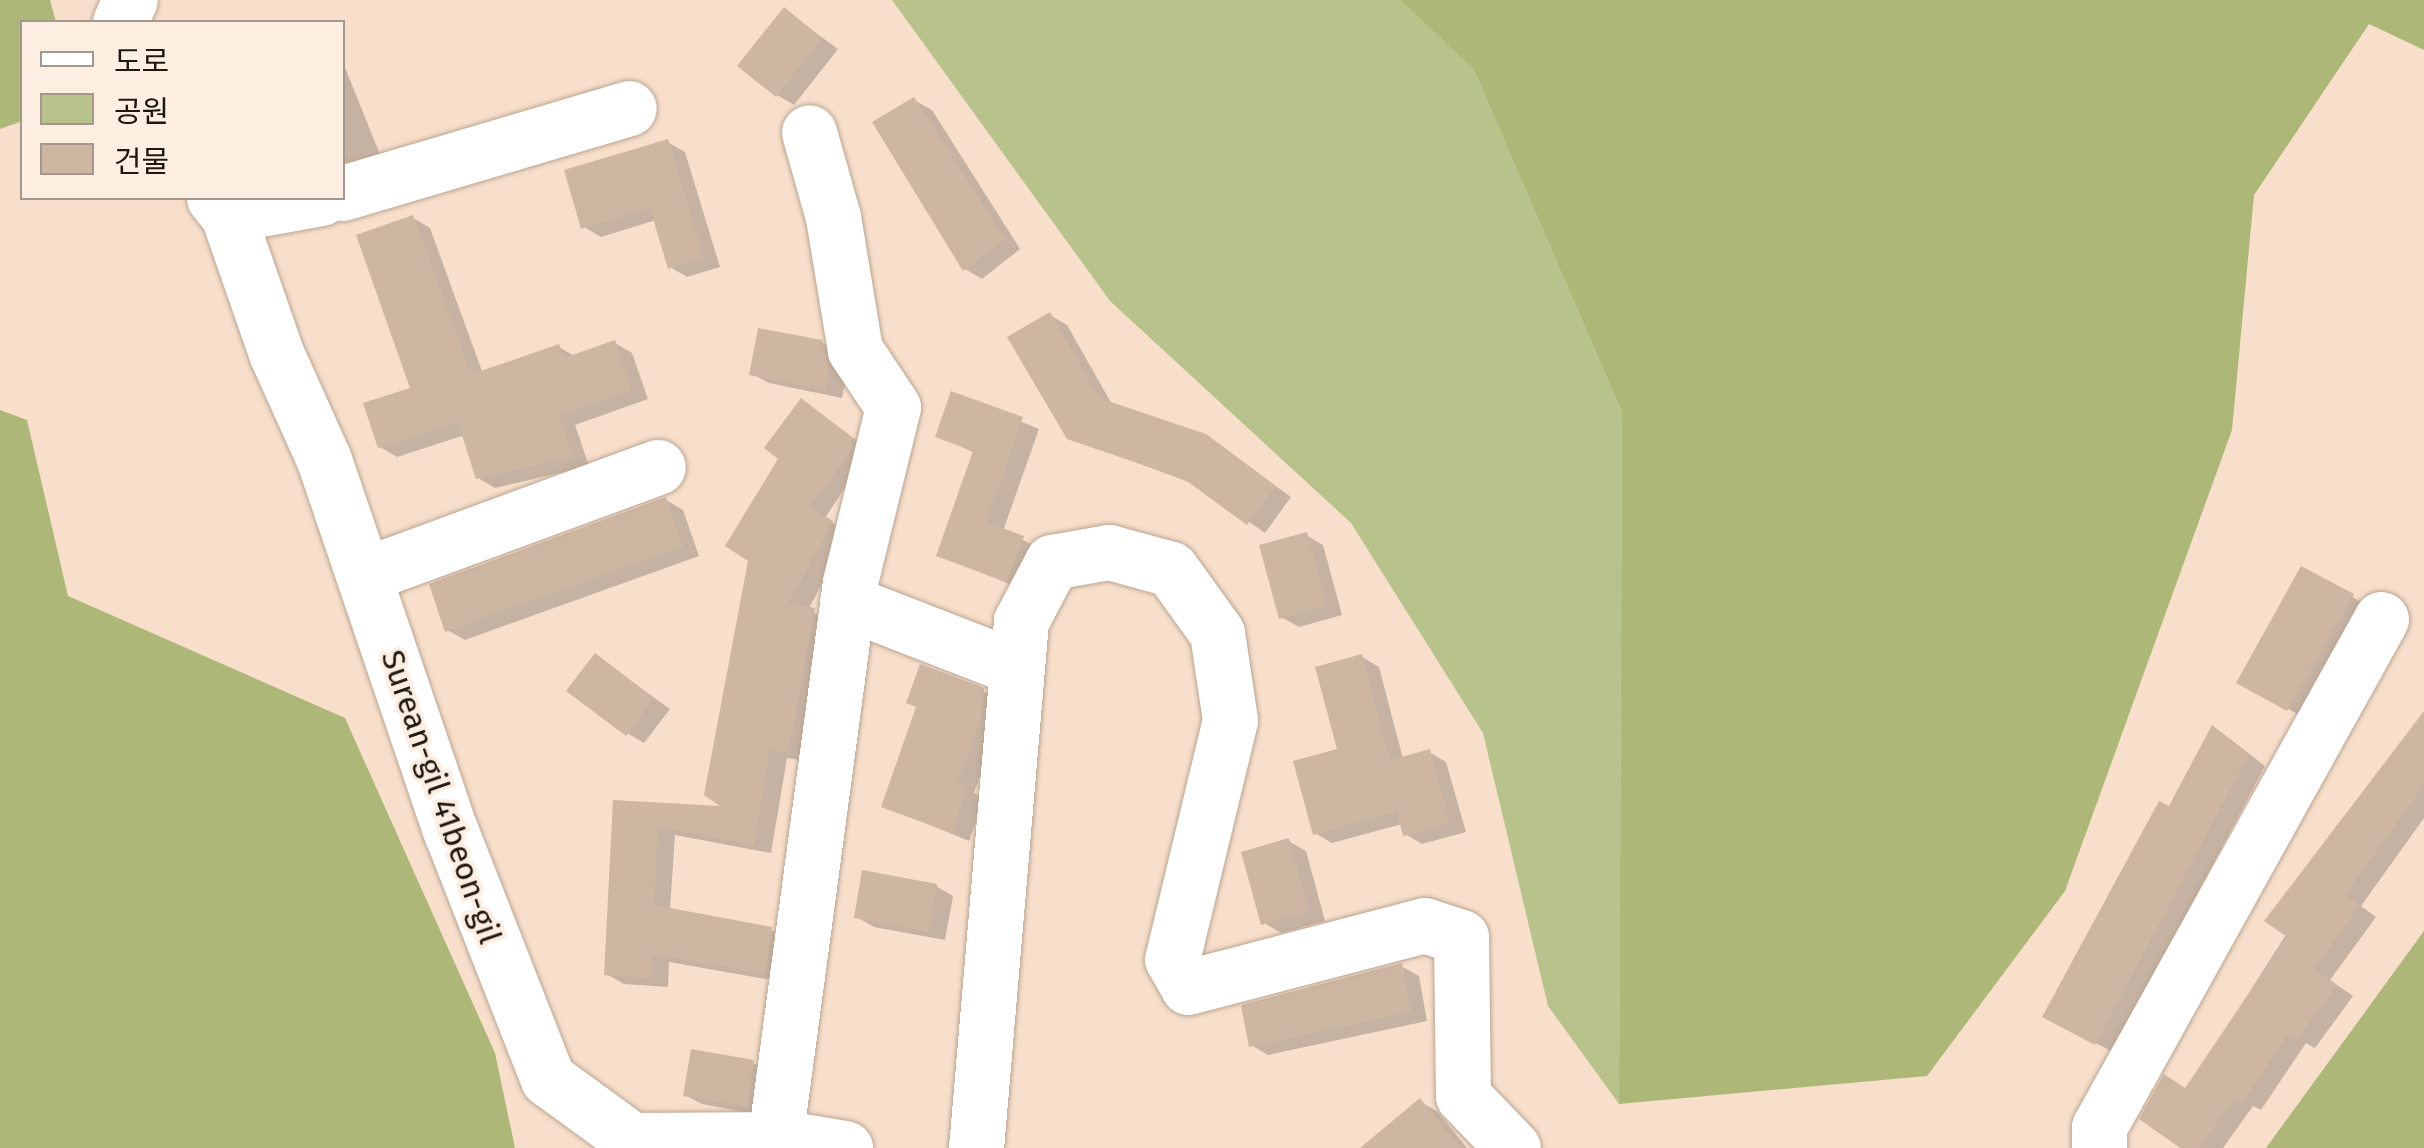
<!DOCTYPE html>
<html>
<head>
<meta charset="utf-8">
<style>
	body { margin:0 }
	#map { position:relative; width:2424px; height:1148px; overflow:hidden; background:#f7dfcb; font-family:"Fira Sans","Noto Sans KR",sans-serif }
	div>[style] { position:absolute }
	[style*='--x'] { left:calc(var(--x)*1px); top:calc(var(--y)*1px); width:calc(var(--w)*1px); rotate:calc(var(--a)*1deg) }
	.green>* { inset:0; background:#b8c28b }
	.forest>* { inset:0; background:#adb777 }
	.shadow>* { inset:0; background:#0003 }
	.building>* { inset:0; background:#cdb6a2 }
	.roads { filter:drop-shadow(0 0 2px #bba491) drop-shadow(0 0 2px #bba491) }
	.minor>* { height:55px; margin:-27.5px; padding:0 27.5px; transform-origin:27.5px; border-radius:27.5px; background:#fff }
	span { translate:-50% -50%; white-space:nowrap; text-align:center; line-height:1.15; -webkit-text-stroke:8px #fdeee2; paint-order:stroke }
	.street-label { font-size:32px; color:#1e160f }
	.legend { position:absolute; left:20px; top:20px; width:325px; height:180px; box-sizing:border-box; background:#fdeee2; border:2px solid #a4988e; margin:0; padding:12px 18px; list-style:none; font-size:30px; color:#1e160f }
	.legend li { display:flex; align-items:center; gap:20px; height:50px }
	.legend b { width:50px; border:2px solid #a4988e }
</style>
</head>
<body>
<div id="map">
	<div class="green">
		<div style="clip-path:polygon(892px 0,1400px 0,1474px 70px,1622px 413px,1619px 1104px,1548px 1006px,1483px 733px,1351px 523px,1110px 301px)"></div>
	</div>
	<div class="forest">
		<div style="clip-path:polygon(0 0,50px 0,56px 22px,22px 22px,22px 121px,0 129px)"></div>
		<div style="clip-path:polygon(1400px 0,2424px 0,2424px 50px,2369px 24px,2254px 195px,2232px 430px,2065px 891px,1927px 1076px,1619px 1104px,1622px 413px,1474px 70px)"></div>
		<div style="clip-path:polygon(0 410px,27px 420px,68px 596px,345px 718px,495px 1053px,515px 1148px,0 1148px)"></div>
		<div style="clip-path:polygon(2424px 931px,2424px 1148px,2266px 1148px)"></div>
	</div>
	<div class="shadow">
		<div style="clip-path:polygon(784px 10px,838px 49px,794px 105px,777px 95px)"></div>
		<div style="clip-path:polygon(342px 60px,383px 162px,342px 175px)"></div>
		<div style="clip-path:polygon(914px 100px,932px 110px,1020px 249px,982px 279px,965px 269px)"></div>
		<div style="clip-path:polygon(667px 142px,685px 152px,720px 267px,687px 277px,670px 267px,656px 220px,601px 237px,584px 227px)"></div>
		<div style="clip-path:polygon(413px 218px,430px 228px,483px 374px,559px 347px,576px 357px,615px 343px,632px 353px,648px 399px,575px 425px,589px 466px,495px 488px,478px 478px,465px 435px,397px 457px,380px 447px,414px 389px)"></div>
		<div style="clip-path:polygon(1050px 315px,1067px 325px,1113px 406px,1205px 436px,1291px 497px,1265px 533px,1197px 485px,1068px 437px)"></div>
		<div style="clip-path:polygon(821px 342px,838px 352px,846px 379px,842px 398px,769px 383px,752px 374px)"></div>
		<div style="clip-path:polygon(953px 394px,1039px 429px,1003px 531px,1040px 548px,1024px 590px,939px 555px,975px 453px,938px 436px)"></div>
		<div style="clip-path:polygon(802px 401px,870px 450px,825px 518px,849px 533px,808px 610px,831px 621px,805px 761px,787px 758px,771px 853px,675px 835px,670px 910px,771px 930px,788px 940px,783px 982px,669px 962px,668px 987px,624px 984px,606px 974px,615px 802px,728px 809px,782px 458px)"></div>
		<div style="clip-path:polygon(666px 500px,683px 510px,699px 556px,465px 640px,447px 630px)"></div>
		<div style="clip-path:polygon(1306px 535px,1323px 545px,1342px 615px,1299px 627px,1281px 617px)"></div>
		<div style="clip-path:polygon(2302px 570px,2369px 606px,2305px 718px,2239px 682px)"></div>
		<div style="clip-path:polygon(596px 656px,670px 709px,644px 743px,627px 733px)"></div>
		<div style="clip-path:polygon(1362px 657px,1379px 667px,1403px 759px,1429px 752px,1446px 762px,1466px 832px,1422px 844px,1405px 834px,1402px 824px,1332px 843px,1315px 833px)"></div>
		<div style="clip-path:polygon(983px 691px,1000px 701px,998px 727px,974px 793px,984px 799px,969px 841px,884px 806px,918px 707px)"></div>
		<div style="clip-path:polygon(2424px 718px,2424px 818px,2361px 906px,2376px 917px,2330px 980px,2353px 996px,2315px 1048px,2306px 1043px,2261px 1110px,2253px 1106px,2223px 1148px,2184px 1148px,2187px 1090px)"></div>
		<div style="clip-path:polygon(2229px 738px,2265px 766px,2113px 1052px,2062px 1026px,2170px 810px)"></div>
		<div style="clip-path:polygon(1288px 841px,1306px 851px,1325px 921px,1281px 933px,1264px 923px)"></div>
		<div style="clip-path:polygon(936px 886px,953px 896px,945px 940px,874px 927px,857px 917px)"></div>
		<div style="clip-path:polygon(1401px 966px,1419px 976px,1427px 1021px,1268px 1055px,1251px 1045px)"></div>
		<div style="clip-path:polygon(753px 1063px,770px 1073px,765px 1116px,702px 1104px,685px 1095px)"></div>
		<div style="clip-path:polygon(1420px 1102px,1437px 1111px,1467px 1148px,1364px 1148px)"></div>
	</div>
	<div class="building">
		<div style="clip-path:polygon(784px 7px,822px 38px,776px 97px,737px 66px)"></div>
		<div style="clip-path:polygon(914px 97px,1005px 239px,963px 271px,872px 122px)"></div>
		<div style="clip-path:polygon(668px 139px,704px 258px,668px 269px,650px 208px,581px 229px,564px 170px)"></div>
		<div style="clip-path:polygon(413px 215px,469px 369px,478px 372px,559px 344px,564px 358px,615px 340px,632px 390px,559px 415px,573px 457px,476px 479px,458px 423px,378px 448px,363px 403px,410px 388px,356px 235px)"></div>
		<div style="clip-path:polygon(1050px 312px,1099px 398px,1206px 434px,1276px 486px,1247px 525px,1184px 479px,1067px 439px,1007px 337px)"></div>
		<div style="clip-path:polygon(758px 328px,822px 340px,829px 368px,825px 390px,749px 375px)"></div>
		<div style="clip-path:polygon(951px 391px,1023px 417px,986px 522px,1024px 536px,1006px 582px,936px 556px,973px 451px,935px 437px)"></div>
		<div style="clip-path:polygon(801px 398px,853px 438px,849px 454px,810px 507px,833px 521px,789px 603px,815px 608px,788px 753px,770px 750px,754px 845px,658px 827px,654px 905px,772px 927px,766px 974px,653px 954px,651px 978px,604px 975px,613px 800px,720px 806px,704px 795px,748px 561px,725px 546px,778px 459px,764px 448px)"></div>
		<div style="clip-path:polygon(666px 497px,683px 547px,445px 632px,429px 584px)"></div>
		<div style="clip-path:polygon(1307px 532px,1326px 606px,1279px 619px,1259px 545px)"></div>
		<div style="clip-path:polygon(2301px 566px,2354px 594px,2287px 711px,2236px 683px)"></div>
		<div style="clip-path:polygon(595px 653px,654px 698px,626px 736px,566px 691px)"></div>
		<div style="clip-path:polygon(1362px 654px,1390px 760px,1430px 749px,1450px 823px,1403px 836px,1397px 812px,1313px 835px,1293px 761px,1337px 749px,1315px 667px)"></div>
		<div style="clip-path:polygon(920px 664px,984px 688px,981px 717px,958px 783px,968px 787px,952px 833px,881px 807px,916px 707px,906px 703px)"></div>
		<div style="clip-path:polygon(2424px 711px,2424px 785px,2345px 895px,2360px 905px,2314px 969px,2337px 985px,2297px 1040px,2288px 1034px,2242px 1103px,2235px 1097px,2199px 1148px,2180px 1148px,2139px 1119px,2164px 1074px,2185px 1088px,2287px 937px,2264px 921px)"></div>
		<div style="clip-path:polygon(2212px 725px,2249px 754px,2095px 1045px,2042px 1017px,2159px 801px,2169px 806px)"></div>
		<div style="clip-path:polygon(1289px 838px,1309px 912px,1261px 925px,1241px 852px)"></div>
		<div style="clip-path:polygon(862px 870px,937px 884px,928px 932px,854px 918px)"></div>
		<div style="clip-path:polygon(1402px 963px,1411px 1012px,1249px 1047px,1241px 1005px)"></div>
		<div style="clip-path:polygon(691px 1049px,754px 1060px,748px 1107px,683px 1096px)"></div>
		<div style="clip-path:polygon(1420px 1098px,1460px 1148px,1360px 1148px)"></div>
	</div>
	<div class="roads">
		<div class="minor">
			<div style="--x:120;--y:22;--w:24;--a:-66"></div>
			<div style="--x:342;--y:193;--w:299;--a:-16.5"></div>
			<div style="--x:214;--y:198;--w:22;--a:51"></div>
			<div style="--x:228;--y:215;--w:146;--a:70.8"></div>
			<div style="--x:276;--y:353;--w:117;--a:65.8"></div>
			<div style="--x:324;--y:460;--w:393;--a:71.2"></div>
			<div style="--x:451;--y:832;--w:265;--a:68.6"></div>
			<div style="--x:548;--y:1079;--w:104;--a:36"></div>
			<div style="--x:632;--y:1140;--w:158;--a:-0.4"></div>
			<div style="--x:790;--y:1139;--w:56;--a:9.3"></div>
			<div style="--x:228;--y:215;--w:95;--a:-10.4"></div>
			<div style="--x:364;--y:575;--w:313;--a:-20.2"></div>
			<div style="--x:847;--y:602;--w:180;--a:21.2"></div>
			<div style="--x:775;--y:1139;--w:562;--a:-82.33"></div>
			<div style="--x:850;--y:582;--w:180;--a:-76.2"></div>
			<div style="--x:893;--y:407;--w:69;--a:-123.7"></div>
			<div style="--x:855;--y:350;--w:135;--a:-99.4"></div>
			<div style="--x:833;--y:217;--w:88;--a:-105.8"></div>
			<div style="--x:976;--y:1148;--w:529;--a:-85.12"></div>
			<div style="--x:1021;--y:621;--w:67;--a:-62.3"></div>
			<div style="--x:1052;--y:562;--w:58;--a:-10"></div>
			<div style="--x:1109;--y:552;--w:64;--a:15.3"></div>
			<div style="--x:1171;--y:569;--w:79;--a:54.3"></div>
			<div style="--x:1217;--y:633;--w:88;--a:81.5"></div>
			<div style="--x:1230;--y:720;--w:246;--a:103.6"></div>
			<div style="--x:1172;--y:959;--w:32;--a:60"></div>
			<div style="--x:1188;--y:987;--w:244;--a:-14.7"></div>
			<div style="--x:1424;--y:925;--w:39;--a:18"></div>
			<div style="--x:1461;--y:937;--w:159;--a:89.3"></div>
			<div style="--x:1463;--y:1096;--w:72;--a:46.1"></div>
			<div style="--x:2099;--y:1148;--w:21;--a:-90"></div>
			<div style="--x:2099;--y:1127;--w:581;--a:-60.96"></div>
		</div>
	</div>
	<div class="street-label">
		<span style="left:441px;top:797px;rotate:71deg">Surean-gil 41beon-gil</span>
	</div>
	<ul class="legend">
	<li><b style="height:12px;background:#fff"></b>도로</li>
	<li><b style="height:28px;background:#b8c28b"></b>공원</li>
	<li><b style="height:28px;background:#cdb6a2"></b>건물</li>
	</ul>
</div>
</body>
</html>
